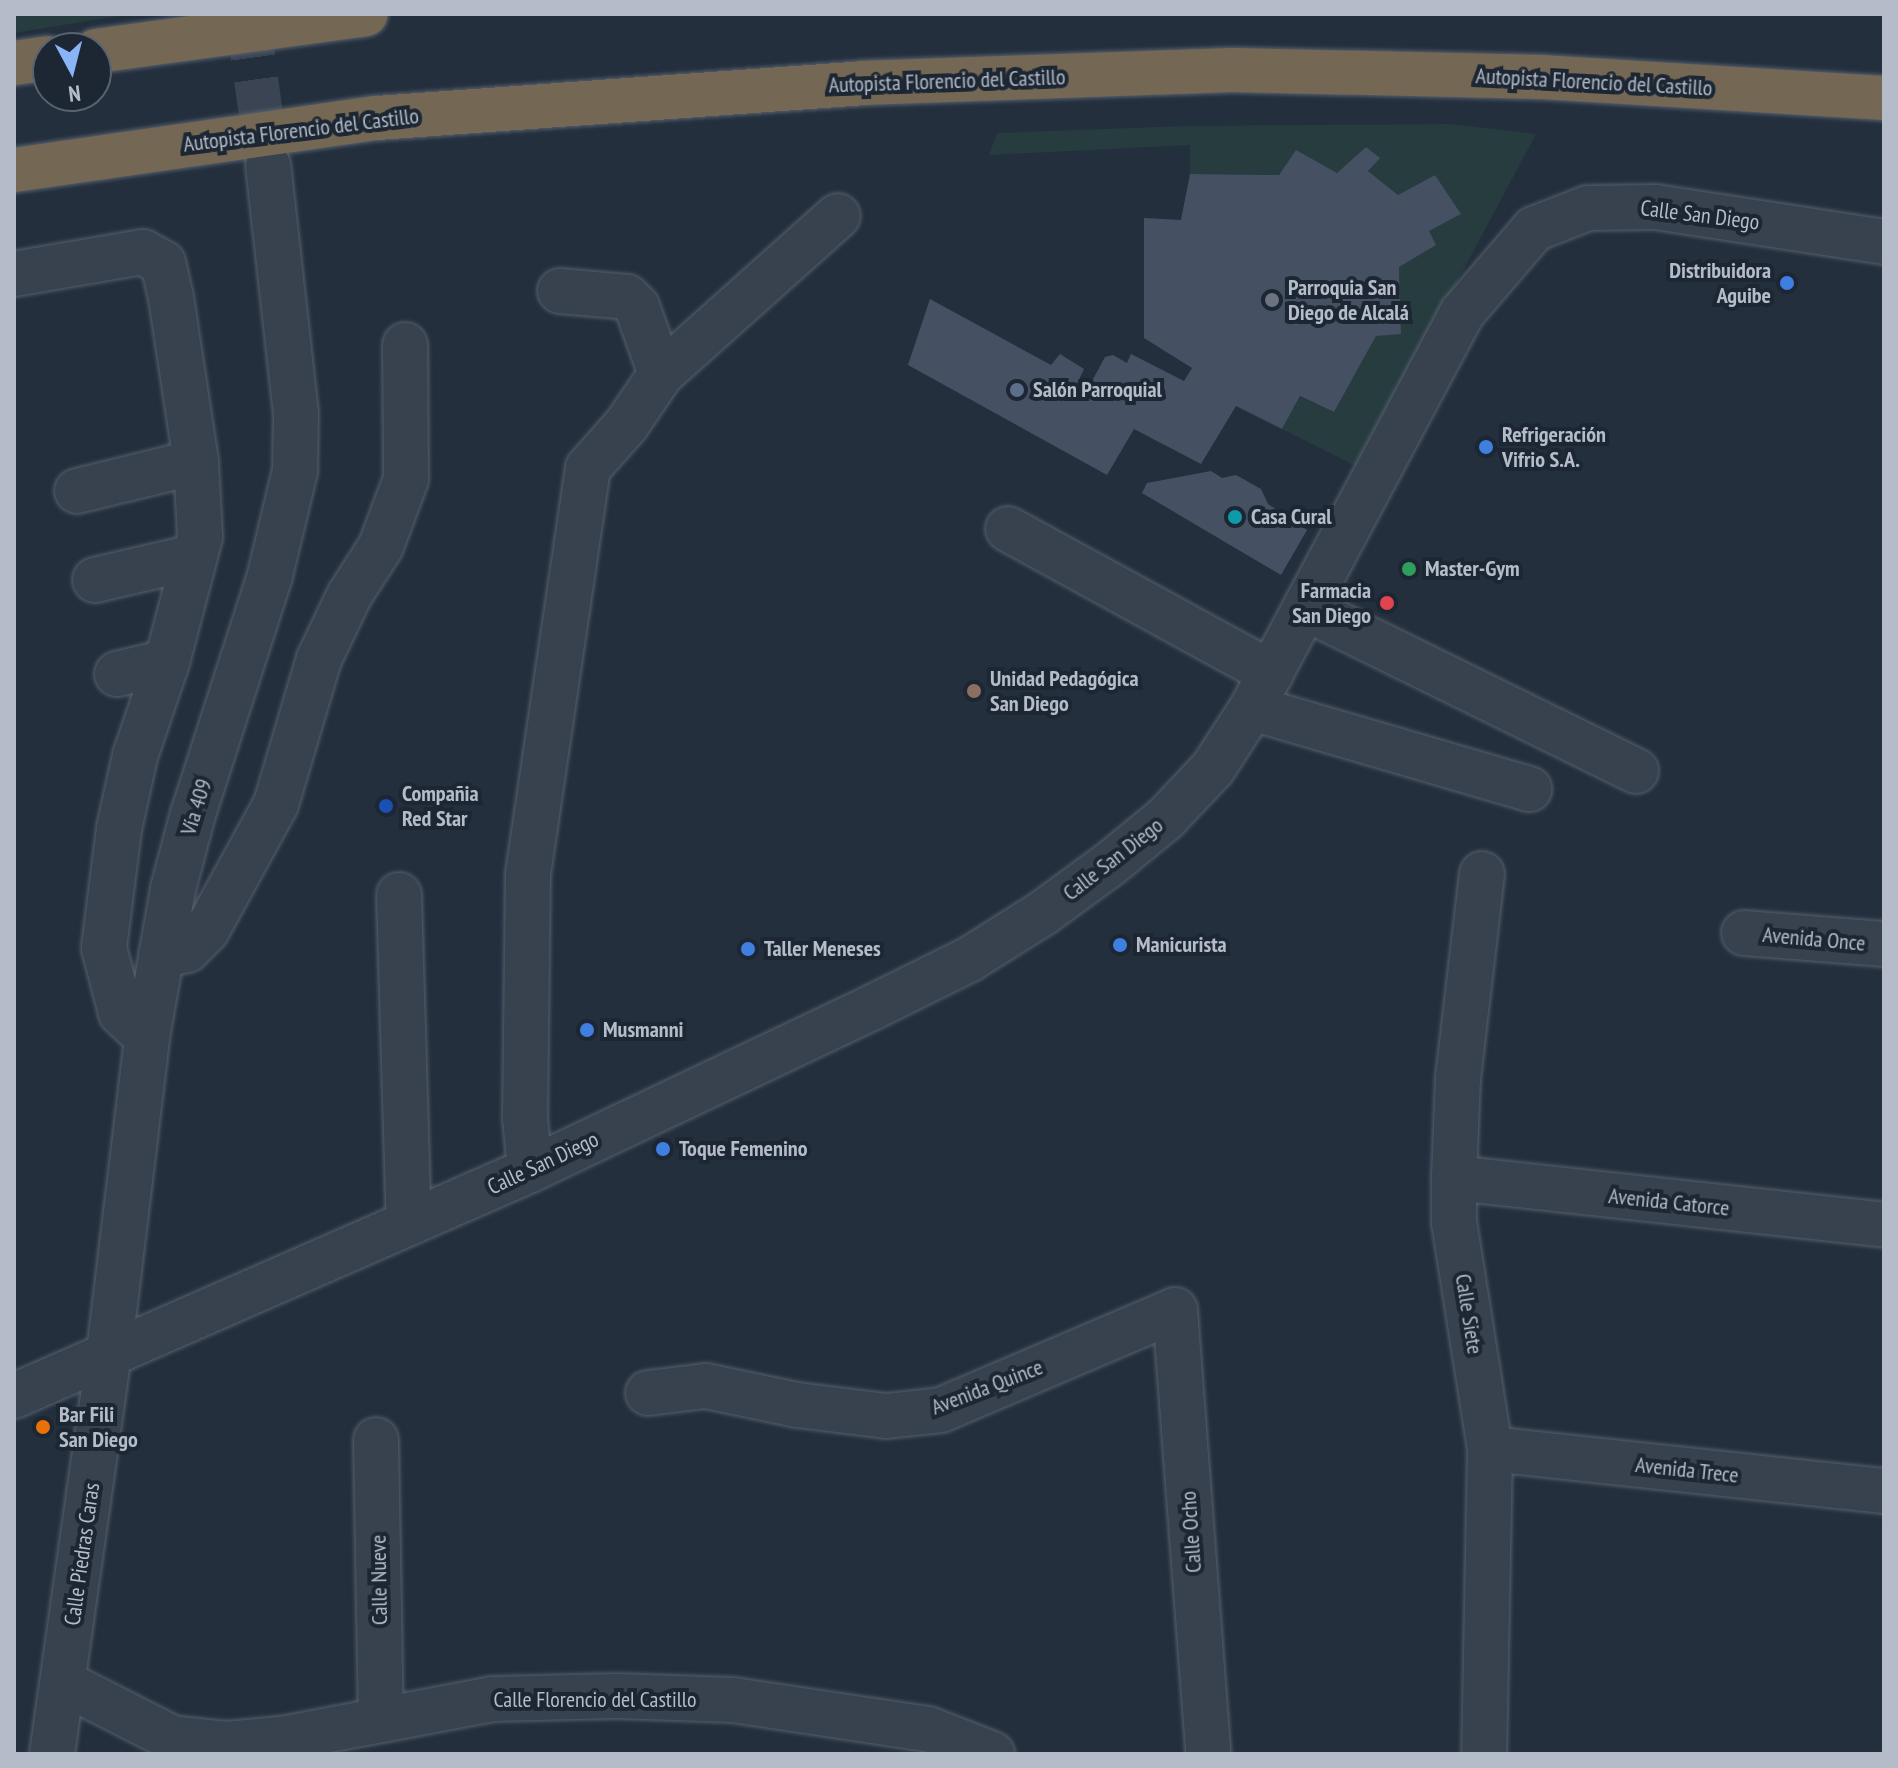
<!DOCTYPE html>
<html>
<head>
<meta charset="utf-8">
<style>
	body { margin:0 }
	#map { position:relative; width:1898px; height:1768px; overflow:hidden; background:#242f3e; font-family:"PT Sans Narrow",sans-serif }
	div>[style] { position:absolute }
	[style*='--x'] { left:calc(var(--x)*1px); top:calc(var(--y)*1px); width:calc(var(--w)*1px); rotate:calc(var(--a)*1deg) }
	.green>* { inset:0; background:#263c3f }
	.building>* { inset:0; background:#455162 }
	.minor-tunnel>* { height:44px; margin-top:-22px; transform-origin:0; background:repeating-linear-gradient(90deg,#3a4453 0 44px,transparent 0 66px) }
	.roads { filter:drop-shadow(0 0 2px #565f6c) drop-shadow(0 0 2px #565f6c) }
	.minor>* { height:44px; margin:-22px; padding:0 22px; transform-origin:22px; border-radius:22px; background:#38414e }
	.highway>* { height:44px; margin:-22px; padding:0 22px; transform-origin:22px; border-radius:22px; background:#746855 }
	.dots>* { width:22px; height:22px; translate:-50% -50%; box-sizing:border-box; border:4px solid #1d2633; border-radius:50% }
	span { translate:-50% -50%; white-space:nowrap; text-align:center; line-height:1.15; -webkit-text-stroke:8px #1d2633; paint-order:stroke }
	.street-label { font-size:22px; color:#b4bcc9 }
	.poi-label { font-size:22px; color:#b4bcc9; font-weight:700 }
	.right { translate:-100% -50%; text-align:right }
	.left { translate:0 -50%; text-align:left }
	.frame { position:absolute; inset:0; border:16px solid #b4bcc9; pointer-events:none }
	.north { position:absolute; left:32px; top:32px; width:80px; height:80px; box-sizing:border-box; background:#1d2633; border:2px solid #59626f; border-radius:50%; rotate:173deg; font-size:22px; font-weight:700; line-height:32px; text-align:center; color:#b4bcc9 }
	.north::after { content:''; display:block; margin:auto; width:28px; height:36px; background:#8ab4f8; clip-path:polygon(50% 0,100% 100%,50% 72%,0 100%) }
</style>
</head>
<body>
<div id="map">
	<div class="green">
		<div style="clip-path:polygon(14px 14px,131px 14px,14px 33px)"></div>
		<div style="clip-path:polygon(1450px 124px,1536px 134px,1358px 467px,1282px 429px,1300px 397px,1334px 412px,1376px 336px,1401px 333px,1399px 267px,1435px 245px,1429px 231px,1461px 214px,1435px 175px,1398px 195px,1368px 171px,1379px 158px,1366px 147px,1337px 173px,1296px 151px,1279px 175px,1190px 174px,1190px 145px,989px 155px,997px 133px,1186px 126px)"></div>
	</div>
	<div class="building">
		<div style="clip-path:polygon(1366px 147px,1380px 158px,1368px 171px,1398px 195px,1435px 175px,1461px 214px,1429px 231px,1436px 245px,1399px 267px,1401px 334px,1376px 336px,1334px 412px,1300px 396px,1282px 429px,1236px 406px,1201px 464px,1134px 429px,1107px 475px,908px 365px,930px 299px,1051px 365px,1060px 354px,1084px 369px,1076px 386px,1085px 394px,1105px 357px,1113px 355px,1127px 363px,1131px 354px,1184px 381px,1192px 368px,1144px 338px,1144px 218px,1181px 220px,1190px 174px,1279px 175px,1296px 150px,1337px 173px)"></div>
		<div style="clip-path:polygon(1211px 471px,1222px 478px,1236px 475px,1261px 489px,1268px 504px,1307px 530px,1281px 575px,1142px 493px,1147px 483px)"></div>
	</div>
	<div class="minor-tunnel">
		<div style="--x:247;--y:14;--w:153;--a:82.1"></div>
	</div>
	<div class="roads">
		<div class="minor">
			<div style="--x:14;--y:274;--w:131;--a:-9.7"></div>
			<div style="--x:143;--y:252;--w:23;--a:29"></div>
			<div style="--x:163;--y:263;--w:36;--a:77"></div>
			<div style="--x:171;--y:298;--w:166;--a:81.3"></div>
			<div style="--x:196;--y:462;--w:75;--a:86.9"></div>
			<div style="--x:200;--y:537;--w:129;--a:104.8"></div>
			<div style="--x:167;--y:662;--w:99;--a:108.8"></div>
			<div style="--x:135;--y:756;--w:75;--a:102.4"></div>
			<div style="--x:119;--y:829;--w:120;--a:97.2"></div>
			<div style="--x:104;--y:948;--w:67;--a:75.3"></div>
			<div style="--x:121;--y:1013;--w:35;--a:43"></div>
			<div style="--x:560;--y:291;--w:67;--a:5.1"></div>
			<div style="--x:627;--y:297;--w:14;--a:45"></div>
			<div style="--x:637;--y:307;--w:71;--a:70.3"></div>
			<div style="--x:77;--y:491;--w:122;--a:-13.7"></div>
			<div style="--x:1008;--y:529;--w:300;--a:28.7"></div>
			<div style="--x:95;--y:580;--w:102;--a:-13.1"></div>
			<div style="--x:1305;--y:608;--w:369;--a:26.2"></div>
			<div style="--x:117;--y:674;--w:51;--a:-13.5"></div>
			<div style="--x:1252;--y:708;--w:289;--a:16.3"></div>
			<div style="--x:1482;--y:874;--w:205;--a:96.7"></div>
			<div style="--x:1458;--y:1078;--w:100;--a:92.3"></div>
			<div style="--x:1454;--y:1178;--w:44;--a:90"></div>
			<div style="--x:1454;--y:1222;--w:230;--a:81"></div>
			<div style="--x:1490;--y:1449;--w:305;--a:91.1"></div>
			<div style="--x:399;--y:895;--w:328;--a:88.3"></div>
			<div style="--x:1744;--y:933;--w:140;--a:4.5"></div>
			<div style="--x:161;--y:956;--w:27;--a:-13"></div>
			<div style="--x:187;--y:950;--w:28;--a:-45"></div>
			<div style="--x:207;--y:930;--w:144;--a:-61.3"></div>
			<div style="--x:276;--y:804;--w:151;--a:-73.5"></div>
			<div style="--x:319;--y:659;--w:70;--a:-64.5"></div>
			<div style="--x:349;--y:596;--w:59;--a:-57.4"></div>
			<div style="--x:381;--y:546;--w:72;--a:-69.5"></div>
			<div style="--x:406;--y:479;--w:134;--a:-90.4"></div>
			<div style="--x:530;--y:1170;--w:52;--a:-95.5"></div>
			<div style="--x:525;--y:1118;--w:244;--a:-89.3"></div>
			<div style="--x:528;--y:874;--w:410;--a:-81.6"></div>
			<div style="--x:588;--y:468;--w:59;--a:-48.4"></div>
			<div style="--x:627;--y:424;--w:60;--a:-55.8"></div>
			<div style="--x:661;--y:374;--w:237;--a:-41.8"></div>
			<div style="--x:1454;--y:1178;--w:433;--a:6.2"></div>
			<div style="--x:648;--y:1393;--w:58;--a:-6.9"></div>
			<div style="--x:706;--y:1386;--w:93;--a:11.8"></div>
			<div style="--x:797;--y:1405;--w:90;--a:7"></div>
			<div style="--x:886;--y:1416;--w:55;--a:-6.2"></div>
			<div style="--x:941;--y:1410;--w:254;--a:-23.1"></div>
			<div style="--x:1175;--y:1310;--w:445;--a:85.7"></div>
			<div style="--x:14;--y:1396;--w:563;--a:-23.65"></div>
			<div style="--x:530;--y:1170;--w:378;--a:-25.4"></div>
			<div style="--x:871;--y:1008;--w:110;--a:-26.3"></div>
			<div style="--x:970;--y:959;--w:86;--a:-32.2"></div>
			<div style="--x:1043;--y:913;--w:83;--a:-36.2"></div>
			<div style="--x:1110;--y:864;--w:71;--a:-39.3"></div>
			<div style="--x:1165;--y:819;--w:70;--a:-46.7"></div>
			<div style="--x:1213;--y:768;--w:72;--a:-57"></div>
			<div style="--x:1252;--y:708;--w:447;--a:-62"></div>
			<div style="--x:1462;--y:313;--w:111;--a:-49.4"></div>
			<div style="--x:1534;--y:229;--w:58;--a:-21.3"></div>
			<div style="--x:1588;--y:208;--w:68;--a:-0.8"></div>
			<div style="--x:1656;--y:207;--w:231;--a:8.7"></div>
			<div style="--x:376;--y:1440;--w:280;--a:89"></div>
			<div style="--x:1490;--y:1449;--w:396;--a:6.1"></div>
			<div style="--x:64;--y:1683;--w:121;--a:27"></div>
			<div style="--x:172;--y:1738;--w:54;--a:6.3"></div>
			<div style="--x:226;--y:1744;--w:55;--a:-5.2"></div>
			<div style="--x:281;--y:1739;--w:215;--a:-10.7"></div>
			<div style="--x:492;--y:1699;--w:125;--a:-1.4"></div>
			<div style="--x:617;--y:1696;--w:116;--a:2"></div>
			<div style="--x:733;--y:1700;--w:197;--a:8.5"></div>
			<div style="--x:928;--y:1729;--w:69;--a:21.3"></div>
			<div style="--x:52;--y:1754;--w:405;--a:-81.9"></div>
			<div style="--x:109;--y:1353;--w:318;--a:-83.1"></div>
			<div style="--x:147;--y:1037;--w:150;--a:-80"></div>
			<div style="--x:173;--y:889;--w:78;--a:-75.1"></div>
			<div style="--x:193;--y:814;--w:251;--a:-72.1"></div>
			<div style="--x:270;--y:575;--w:107;--a:-76.5"></div>
			<div style="--x:295;--y:471;--w:57;--a:-89"></div>
			<div style="--x:296;--y:414;--w:250;--a:-96.4"></div>
		</div>
		<div class="highway">
			<div style="--x:96;--y:51;--w:272;--a:-7.8"></div>
			<div style="--x:14;--y:63;--w:34;--a:-8"></div>
			<div style="--x:14;--y:170;--w:367;--a:-8.2"></div>
			<div style="--x:377;--y:118;--w:485;--a:-4.1"></div>
			<div style="--x:861;--y:83;--w:372;--a:-2"></div>
			<div style="--x:1233;--y:70;--w:308;--a:1.3"></div>
			<div style="--x:1541;--y:77;--w:344;--a:3.5"></div>
		</div>
	</div>
	<div class="dots">
		<div style="left:1787px;top:283px;background:#3f7fe0"></div>
		<div style="left:1272px;top:300px;background:#6b7280"></div>
		<div style="left:1017px;top:390px;background:#5c6f8a"></div>
		<div style="left:1486px;top:447px;background:#3f7fe0"></div>
		<div style="left:1235px;top:517px;background:#0f9aa8"></div>
		<div style="left:1409px;top:569px;background:#2e9e5b"></div>
		<div style="left:1387px;top:603px;background:#e0444e"></div>
		<div style="left:974px;top:691px;background:#8d6e63"></div>
		<div style="left:386px;top:806px;background:#1a4fb4"></div>
		<div style="left:1120px;top:945px;background:#3f7fe0"></div>
		<div style="left:748px;top:949px;background:#3f7fe0"></div>
		<div style="left:587px;top:1030px;background:#3f7fe0"></div>
		<div style="left:663px;top:1149px;background:#3f7fe0"></div>
		<div style="left:43px;top:1427px;background:#e8710a"></div>
	</div>
	<div class="street-label">
		<span style="left:947px;top:81px;rotate:-2deg">Autopista Florencio del Castillo</span>
		<span style="left:1594px;top:82px;rotate:3deg">Autopista Florencio del Castillo</span>
		<span style="left:301px;top:130px;rotate:-7deg">Autopista Florencio del Castillo</span>
		<span style="left:1700px;top:215px;rotate:7deg">Calle San Diego</span>
		<span style="left:196px;top:807px;rotate:-73deg">Vía 409</span>
		<span style="left:1113px;top:859px;rotate:-38deg">Calle San Diego</span>
		<span style="left:1814px;top:939px;rotate:5deg">Avenida Once</span>
		<span style="left:543px;top:1163px;rotate:-25deg">Calle San Diego</span>
		<span style="left:1669px;top:1202px;rotate:6deg">Avenida Catorce</span>
		<span style="left:1469px;top:1314px;rotate:81deg">Calle Siete</span>
		<span style="left:987px;top:1387px;rotate:-21deg">Avenida Quince</span>
		<span style="left:1687px;top:1470px;rotate:6deg">Avenida Trece</span>
		<span style="left:1191px;top:1532px;rotate:-94deg">Calle Ocho</span>
		<span style="left:82px;top:1554px;rotate:-82deg">Calle Piedras Caras</span>
		<span style="left:379px;top:1580px;rotate:-91deg">Calle Nueve</span>
		<span style="left:595px;top:1700px">Calle Florencio del Castillo</span>
	</div>
	<div class="poi-label">
		<span class="right" style="left:1771px;top:283px">Distribuidora<br>Aguibe</span>
		<span class="left" style="left:1288px;top:300px">Parroquia San<br>Diego de Alcalá</span>
		<span class="left" style="left:1033px;top:390px">Salón Parroquial</span>
		<span class="left" style="left:1502px;top:447px">Refrigeración<br>Vifrio S.A.</span>
		<span class="left" style="left:1251px;top:517px">Casa Cural</span>
		<span class="left" style="left:1425px;top:569px">Master-Gym</span>
		<span class="right" style="left:1371px;top:603px">Farmacia<br>San Diego</span>
		<span class="left" style="left:990px;top:691px">Unidad Pedagógica<br>San Diego</span>
		<span class="left" style="left:402px;top:806px">Compañia<br>Red Star</span>
		<span class="left" style="left:1136px;top:945px">Manicurista</span>
		<span class="left" style="left:764px;top:949px">Taller Meneses</span>
		<span class="left" style="left:603px;top:1030px">Musmanni</span>
		<span class="left" style="left:679px;top:1149px">Toque Femenino</span>
		<span class="left" style="left:59px;top:1427px">Bar Fili<br>San Diego</span>
	</div>
	<div class="frame"></div>
	<div class="north">N</div>
</div>
</body>
</html>
